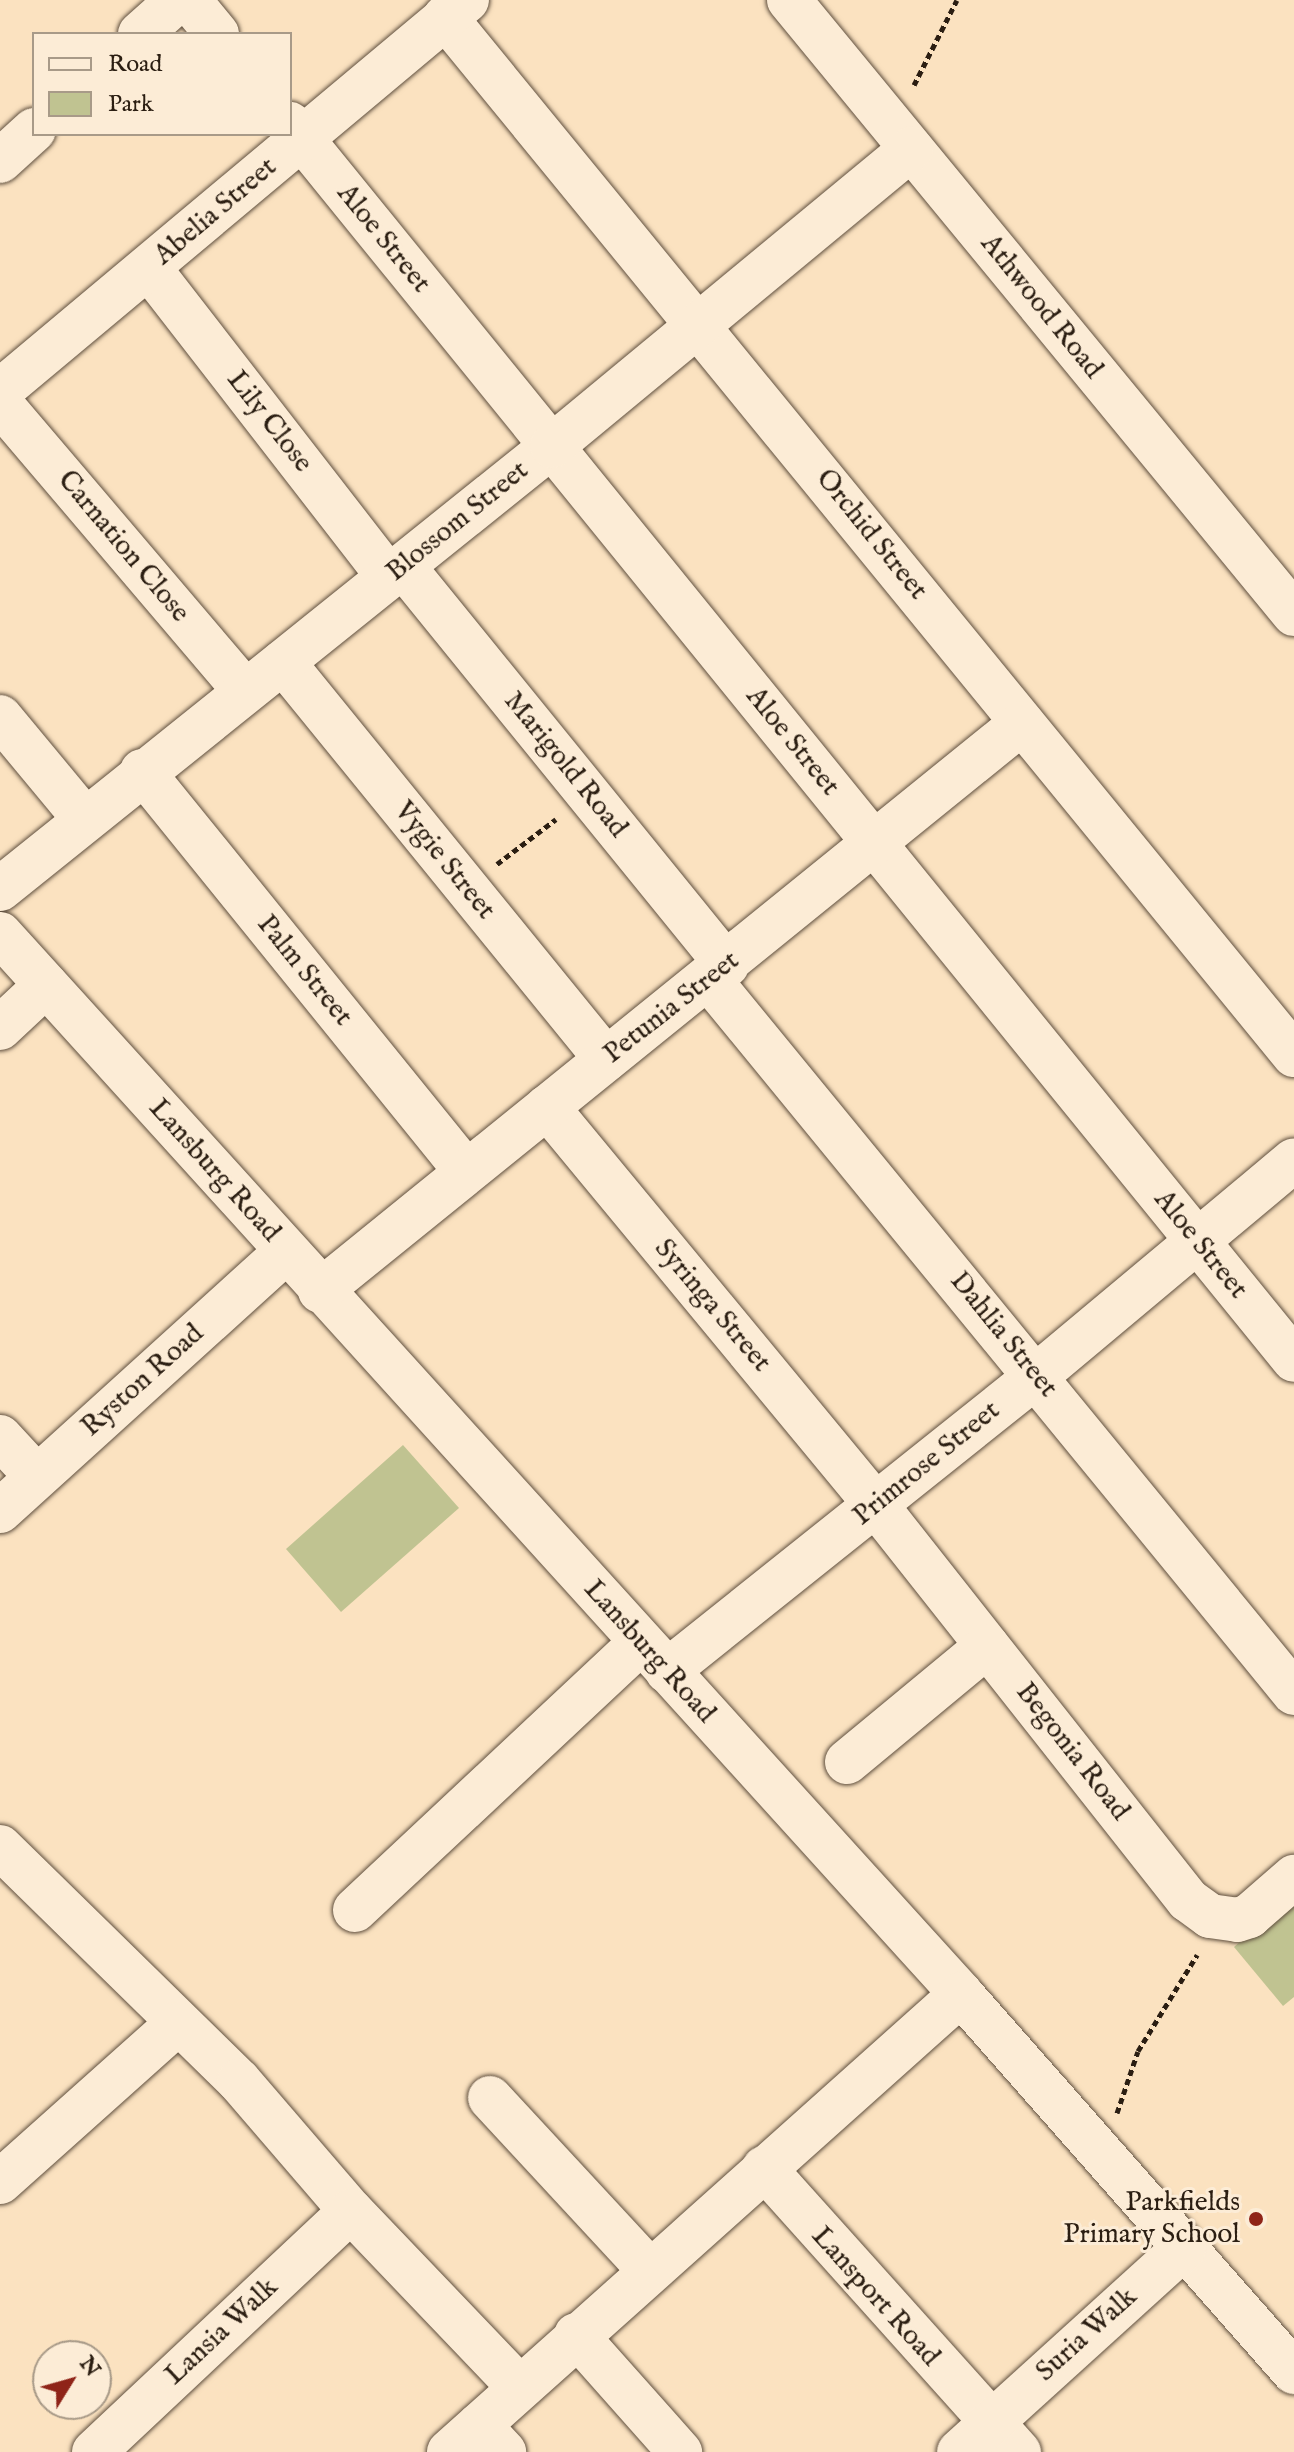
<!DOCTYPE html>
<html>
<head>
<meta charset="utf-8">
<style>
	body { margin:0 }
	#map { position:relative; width:1294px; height:2452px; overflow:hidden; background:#fbe2c0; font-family:"IM FELL English",serif }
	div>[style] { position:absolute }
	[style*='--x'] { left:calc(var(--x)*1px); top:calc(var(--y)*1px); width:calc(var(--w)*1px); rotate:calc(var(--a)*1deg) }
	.green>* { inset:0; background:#c0c391 }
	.path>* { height:5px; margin-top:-2.5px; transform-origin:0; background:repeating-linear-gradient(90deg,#2b1e12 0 6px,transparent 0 10px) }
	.roads { filter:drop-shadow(0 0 2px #5f4f3e) drop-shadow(0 0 2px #5f4f3e) }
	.minor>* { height:44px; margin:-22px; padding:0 22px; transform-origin:22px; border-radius:22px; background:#fcecd6 }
	.dots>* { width:22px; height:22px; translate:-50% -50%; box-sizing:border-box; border:4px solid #fcecd6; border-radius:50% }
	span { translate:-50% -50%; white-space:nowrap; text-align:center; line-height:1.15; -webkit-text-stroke:6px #fcecd6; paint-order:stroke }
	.street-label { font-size:28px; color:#2b1e12 }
	.poi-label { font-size:28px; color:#2b1e12 }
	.right { translate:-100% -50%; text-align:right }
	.legend { position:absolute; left:32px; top:32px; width:260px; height:104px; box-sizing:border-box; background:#fcecd6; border:2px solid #a89a88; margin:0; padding:10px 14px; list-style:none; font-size:24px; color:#2b1e12 }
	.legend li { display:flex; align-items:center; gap:16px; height:40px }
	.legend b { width:40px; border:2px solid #a89a88 }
	.north { position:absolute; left:32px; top:2340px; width:80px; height:80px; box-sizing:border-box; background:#fcecd6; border:2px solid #a89a88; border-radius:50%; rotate:53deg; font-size:22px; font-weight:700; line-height:32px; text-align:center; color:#2b1e12 }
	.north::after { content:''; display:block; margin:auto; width:28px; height:36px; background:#8f2418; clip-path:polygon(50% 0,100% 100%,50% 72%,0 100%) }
</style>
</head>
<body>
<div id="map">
	<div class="green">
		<div style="clip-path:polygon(403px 1445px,459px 1508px,341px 1612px,286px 1549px)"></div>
		<div style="clip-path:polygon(1294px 1893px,1294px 1997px,1283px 2006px,1234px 1947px)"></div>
	</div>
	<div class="path">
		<div style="--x:914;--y:85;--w:95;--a:-63.2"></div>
		<div style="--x:497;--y:864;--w:74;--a:-37.3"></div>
		<div style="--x:1117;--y:2113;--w:65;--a:-71.3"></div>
		<div style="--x:1138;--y:2051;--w:113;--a:-58.4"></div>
	</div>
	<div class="roads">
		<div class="minor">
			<div style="--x:189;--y:0;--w:44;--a:50.5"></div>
			<div style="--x:789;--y:0;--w:795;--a:50.56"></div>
			<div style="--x:445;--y:17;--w:1341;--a:50.72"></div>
			<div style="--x:140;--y:34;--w:51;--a:-41.8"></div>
			<div style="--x:290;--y:124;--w:1592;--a:50.91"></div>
			<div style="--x:0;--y:161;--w:46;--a:-42.4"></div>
			<div style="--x:149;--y:268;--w:391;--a:52.2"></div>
			<div style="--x:0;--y:391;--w:609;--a:-39.94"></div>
			<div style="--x:0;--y:403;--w:378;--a:49.6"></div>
			<div style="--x:403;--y:566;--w:514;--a:50.92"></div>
			<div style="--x:283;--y:662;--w:512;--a:50.87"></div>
			<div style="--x:0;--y:717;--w:131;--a:50.3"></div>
			<div style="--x:142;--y:771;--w:513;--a:51.01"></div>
			<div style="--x:0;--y:889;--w:708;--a:-38.75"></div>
			<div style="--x:552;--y:446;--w:466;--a:-39.6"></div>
			<div style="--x:0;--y:934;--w:1431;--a:47.8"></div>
			<div style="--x:961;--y:1994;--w:504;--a:48.62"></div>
			<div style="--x:709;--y:979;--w:923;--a:50.67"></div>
			<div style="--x:0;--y:1028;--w:63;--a:-43.1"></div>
			<div style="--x:547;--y:1107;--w:516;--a:50.42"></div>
			<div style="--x:876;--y:1505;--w:503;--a:51.7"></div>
			<div style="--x:1188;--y:1900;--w:27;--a:36"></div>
			<div style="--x:1210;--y:1916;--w:27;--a:8"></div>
			<div style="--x:1237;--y:1920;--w:13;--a:-18"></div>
			<div style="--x:1249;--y:1916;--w:60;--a:-40.9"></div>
			<div style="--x:320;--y:1291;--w:903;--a:-38.98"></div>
			<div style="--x:0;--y:1437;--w:54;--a:47.2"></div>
			<div style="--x:0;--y:1511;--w:386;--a:-42.2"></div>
			<div style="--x:667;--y:1671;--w:472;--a:-38.6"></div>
			<div style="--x:1036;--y:1376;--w:336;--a:-39.9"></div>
			<div style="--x:847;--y:1762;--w:182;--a:-39.6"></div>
			<div style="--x:0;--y:1847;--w:334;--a:44.4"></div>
			<div style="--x:239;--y:2081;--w:172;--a:49.3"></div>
			<div style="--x:351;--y:2211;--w:243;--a:46.3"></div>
			<div style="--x:355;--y:1910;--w:392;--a:-43.1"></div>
			<div style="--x:490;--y:2098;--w:234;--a:47.2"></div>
			<div style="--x:764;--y:2168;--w:382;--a:48.1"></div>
			<div style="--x:0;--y:2182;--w:237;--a:-41.8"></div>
			<div style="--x:576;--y:2335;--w:157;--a:48.4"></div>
			<div style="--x:479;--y:2425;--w:37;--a:47"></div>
			<div style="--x:94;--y:2452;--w:352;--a:-43.2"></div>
			<div style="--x:449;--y:2452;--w:687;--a:-41.81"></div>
			<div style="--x:959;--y:2452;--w:304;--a:-42.2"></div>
		</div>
	</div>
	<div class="dots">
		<div style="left:1256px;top:2219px;background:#8f2418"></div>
	</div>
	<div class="street-label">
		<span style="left:216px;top:212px;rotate:-40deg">Abelia Street</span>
		<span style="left:383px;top:239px;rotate:51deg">Aloe Street</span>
		<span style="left:1041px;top:307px;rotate:51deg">Athwood Road</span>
		<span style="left:269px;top:422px;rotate:52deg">Lily Close</span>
		<span style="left:458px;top:522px;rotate:-39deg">Blossom Street</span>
		<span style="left:871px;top:535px;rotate:51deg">Orchid Street</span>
		<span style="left:123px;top:547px;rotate:50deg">Carnation Close</span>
		<span style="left:792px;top:742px;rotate:51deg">Aloe Street</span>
		<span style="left:565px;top:765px;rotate:51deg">Marigold Road</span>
		<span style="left:444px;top:861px;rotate:51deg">Vygie Street</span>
		<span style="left:304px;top:971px;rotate:51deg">Palm Street</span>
		<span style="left:672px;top:1008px;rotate:-38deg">Petunia Street</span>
		<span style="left:214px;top:1171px;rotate:48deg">Lansburg Road</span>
		<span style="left:1200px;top:1245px;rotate:51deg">Aloe Street</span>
		<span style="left:712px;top:1306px;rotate:50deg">Syringa Street</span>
		<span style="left:1003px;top:1335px;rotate:51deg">Dahlia Street</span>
		<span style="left:143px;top:1381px;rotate:-42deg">Ryston Road</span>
		<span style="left:927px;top:1464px;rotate:-39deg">Primrose Street</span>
		<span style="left:649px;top:1652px;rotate:48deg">Lansburg Road</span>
		<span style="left:1072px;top:1752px;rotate:52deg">Begonia Road</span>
		<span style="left:875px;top:2297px;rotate:48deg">Lansport Road</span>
		<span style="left:222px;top:2332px;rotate:-43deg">Lansia Walk</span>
		<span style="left:1087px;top:2335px;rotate:-42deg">Suria Walk</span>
	</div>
	<div class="poi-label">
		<span class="right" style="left:1240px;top:2219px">Parkfields<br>Primary School</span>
	</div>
	<ul class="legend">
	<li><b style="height:10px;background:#fcecd6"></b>Road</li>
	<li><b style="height:22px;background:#c0c391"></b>Park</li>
	</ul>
	<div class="north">N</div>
</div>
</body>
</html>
